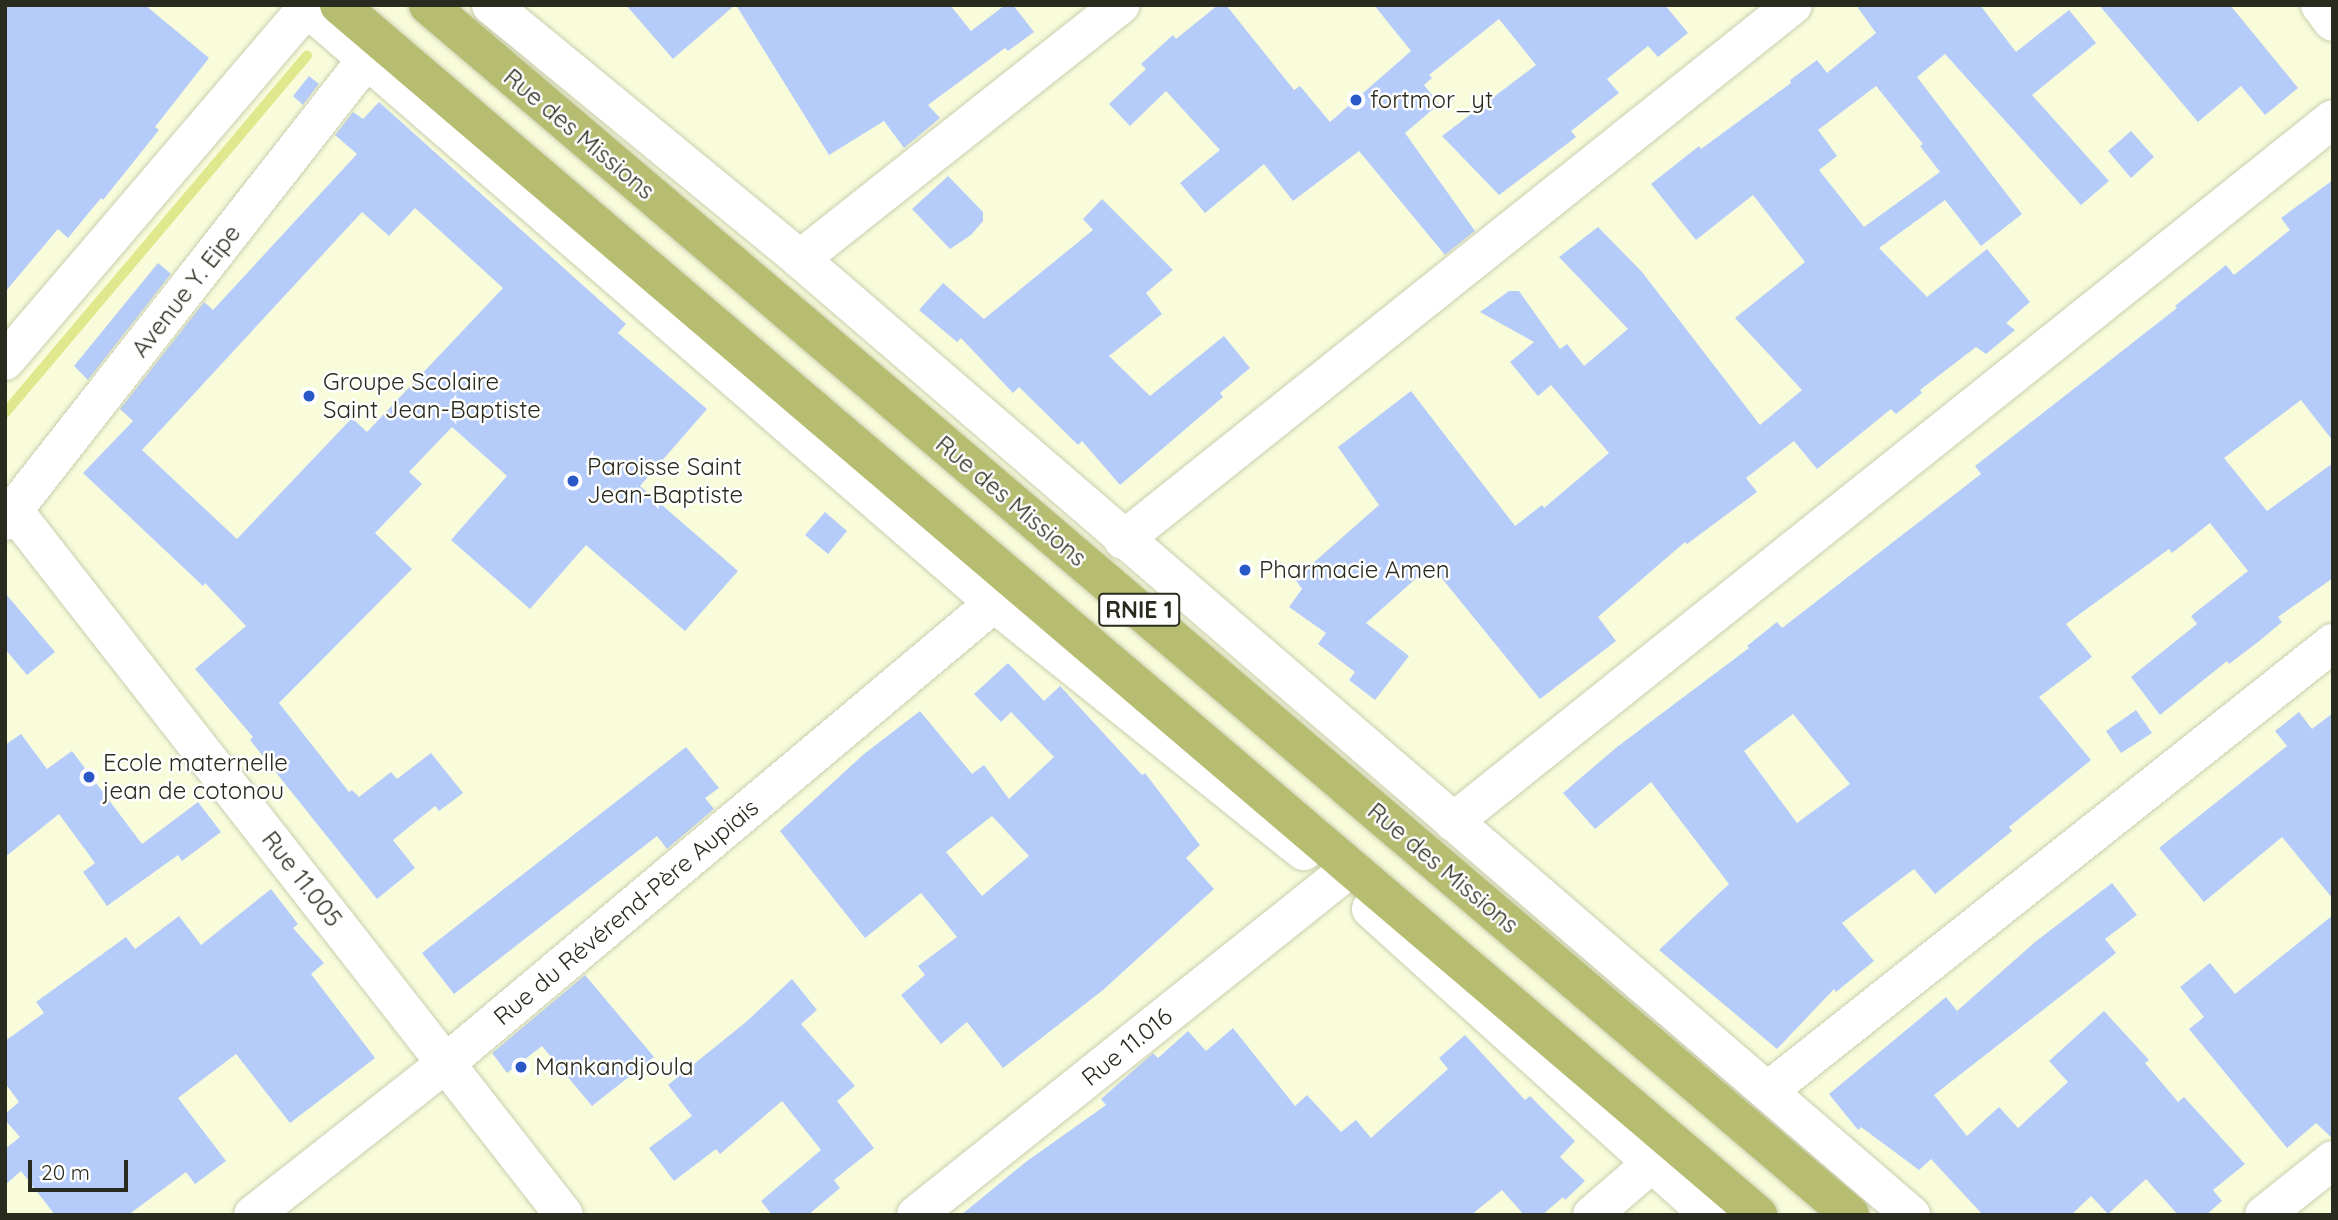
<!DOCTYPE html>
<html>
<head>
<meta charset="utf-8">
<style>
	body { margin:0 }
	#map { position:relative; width:2338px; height:1220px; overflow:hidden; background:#f8fcdb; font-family:Quicksand,sans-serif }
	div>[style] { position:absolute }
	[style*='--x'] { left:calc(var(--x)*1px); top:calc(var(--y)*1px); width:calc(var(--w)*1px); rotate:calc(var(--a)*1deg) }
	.stream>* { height:10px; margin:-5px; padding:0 5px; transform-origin:5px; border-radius:5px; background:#e0e88d }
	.building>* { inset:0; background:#b5ccfa }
	.roads { filter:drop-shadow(0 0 2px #caceaf) drop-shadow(0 0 2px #caceaf) }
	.minor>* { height:38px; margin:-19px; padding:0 19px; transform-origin:19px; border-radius:19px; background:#fff }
	.highway>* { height:38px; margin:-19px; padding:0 19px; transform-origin:19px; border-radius:19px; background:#b6bd71 }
	.dots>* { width:19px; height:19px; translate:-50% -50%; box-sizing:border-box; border:4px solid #fff; border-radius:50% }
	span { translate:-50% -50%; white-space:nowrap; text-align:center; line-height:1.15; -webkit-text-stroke:5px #fff; paint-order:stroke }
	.shield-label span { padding:2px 5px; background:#fff; border:2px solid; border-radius:5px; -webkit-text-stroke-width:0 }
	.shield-label { font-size:23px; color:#2a2b1f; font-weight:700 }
	.poi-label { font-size:24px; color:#2a2b1f }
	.left { translate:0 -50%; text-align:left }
	.street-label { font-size:24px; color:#2a2b1f }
	.frame { position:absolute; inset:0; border:7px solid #2a2b1f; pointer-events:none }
	.scale { position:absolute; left:28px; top:1160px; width:100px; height:32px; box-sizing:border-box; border:4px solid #2a2b1f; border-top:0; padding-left:9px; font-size:21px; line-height:24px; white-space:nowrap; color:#2a2b1f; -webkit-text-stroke:5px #fff; paint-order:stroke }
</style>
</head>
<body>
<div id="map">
	<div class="stream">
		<div style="--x:5;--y:413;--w:468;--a:-49.8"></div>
	</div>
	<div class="building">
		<div style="clip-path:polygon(5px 5px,145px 5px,209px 58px,155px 127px,159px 130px,103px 200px,101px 198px,68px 238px,58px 229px,5px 292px)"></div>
		<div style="clip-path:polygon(626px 5px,735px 5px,673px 59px)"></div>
		<div style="clip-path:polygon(736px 5px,950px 5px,971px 31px,1005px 5px,1013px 5px,1034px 32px,1008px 51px,1005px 48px,928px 105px,940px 118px,904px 148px,884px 121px,829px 155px)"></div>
		<div style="clip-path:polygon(1218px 5px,1226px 5px,1294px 90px,1300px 86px,1330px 122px,1411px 51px,1374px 5px,1665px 5px,1688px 33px,1658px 57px,1648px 46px,1607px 79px,1619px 93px,1571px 131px,1576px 137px,1499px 195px,1442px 136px,1536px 65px,1499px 19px,1429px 75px,1432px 78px,1424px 85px,1439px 104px,1405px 133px,1475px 231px,1445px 255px,1359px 151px,1293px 201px,1264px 164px,1205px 213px,1180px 183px,1220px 150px,1166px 91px,1130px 126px,1109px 104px,1146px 69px,1141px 64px,1173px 35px,1176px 39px)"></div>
		<div style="clip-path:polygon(evenodd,1856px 5px,1980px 5px,2016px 52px,2069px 10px,2096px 43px,2032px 95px,2109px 181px,2081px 205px,1945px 54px,1917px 77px,2022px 214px,1981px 246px,1945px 200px,1879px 248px,1927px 297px,1987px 249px,2030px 302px,2006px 323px,2015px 330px,1986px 354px,1976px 347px,1920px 390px,1922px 393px,1896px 414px,1891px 409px,1817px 469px,1794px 441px,1746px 478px,1757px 492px,1687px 544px,1685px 542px,1598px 617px,1616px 641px,1540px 699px,1431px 565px,1366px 623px,1409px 656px,1375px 700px,1349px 680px,1355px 672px,1318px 644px,1326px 633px,1289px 607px,1302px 589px,1295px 579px,1379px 505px,1338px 447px,1411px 391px,1515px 526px,1542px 505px,1544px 508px,1609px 453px,1551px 385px,1538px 396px,1510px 362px,1534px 342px,1480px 312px,1509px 291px,1519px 291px,1560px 349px,1567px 344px,1584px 366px,1628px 329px,1559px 257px,1598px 227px,1642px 272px,1760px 425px,1802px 390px,1735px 318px,1805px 262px,1753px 195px,1696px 240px,1651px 184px,1699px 146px,1701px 149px,1791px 83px,1790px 80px,1817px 60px,1827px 73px,1876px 33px,1856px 5px,1876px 86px,1923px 144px,1920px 146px,1940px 172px,1864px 227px,1819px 170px,1837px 156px,1818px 130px,1876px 86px)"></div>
		<div style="clip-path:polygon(2099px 5px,2230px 5px,2298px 88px,2265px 115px,2241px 86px,2198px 122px)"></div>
		<div style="clip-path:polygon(309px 76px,319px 84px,303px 105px,293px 96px)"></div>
		<div style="clip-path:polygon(evenodd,379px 102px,626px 324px,618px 333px,707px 409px,640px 486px,738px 571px,685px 631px,586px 545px,530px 609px,451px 540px,507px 476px,452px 427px,409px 472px,422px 484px,375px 533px,412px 569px,279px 703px,349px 792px,352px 790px,359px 797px,391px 772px,397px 779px,431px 753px,463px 793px,439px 811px,435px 806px,393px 840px,415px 868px,377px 899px,250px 740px,253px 737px,195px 669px,246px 626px,205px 583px,203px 586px,83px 473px,133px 421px,120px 409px,204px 302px,213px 310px,357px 154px,335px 135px,353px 112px,363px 119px,379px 102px,415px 208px,503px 288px,367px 432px,352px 418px,237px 539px,142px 450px,362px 212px,389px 236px,415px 208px)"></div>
		<div style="clip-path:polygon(2131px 131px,2154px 157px,2131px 178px,2108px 151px)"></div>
		<div style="clip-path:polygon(948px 176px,983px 212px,983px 221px,971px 235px,950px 249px,912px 209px)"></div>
		<div style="clip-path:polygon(evenodd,2333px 180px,2333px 441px,2301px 400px,2224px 458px,2267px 511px,2333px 463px,2333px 578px,2278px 617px,2282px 622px,2258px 642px,2229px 664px,2227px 661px,2160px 715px,2131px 677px,2197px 624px,2191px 616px,2248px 571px,2210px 523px,2172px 553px,2169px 549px,2066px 624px,2092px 657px,2039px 697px,2091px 760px,2009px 827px,2012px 831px,1935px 894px,1914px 869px,1842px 923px,1874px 961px,1836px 992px,1834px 989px,1777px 1049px,1659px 950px,1729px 884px,1651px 782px,1595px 829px,1563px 793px,1617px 747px,1749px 648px,1747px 646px,1777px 622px,1782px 628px,1981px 474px,1975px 466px,2177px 308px,2175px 306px,2226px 265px,2234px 275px,2290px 230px,2281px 218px,2333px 180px,1793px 714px,1850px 784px,1797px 823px,1744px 751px,1793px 714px)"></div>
		<div style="clip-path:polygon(1102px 199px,1173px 270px,1146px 293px,1162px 314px,1109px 356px,1150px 396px,1224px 336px,1250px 368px,1220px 393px,1223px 397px,1120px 485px,1082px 441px,1078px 445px,1019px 387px,1013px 393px,961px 338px,957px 342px,919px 310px,943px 283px,984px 319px,1093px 230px,1083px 219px)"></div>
		<div style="clip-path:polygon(158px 263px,171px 274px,88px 380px,74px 366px)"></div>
		<div style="clip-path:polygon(825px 512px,847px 531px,828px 554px,805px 535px)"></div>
		<div style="clip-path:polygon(5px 593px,55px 652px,27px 675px,5px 649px)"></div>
		<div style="clip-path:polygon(evenodd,1008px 663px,1044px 701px,1060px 686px,1142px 775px,1145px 773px,1200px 845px,1186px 858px,1214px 889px,1103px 990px,1003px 1068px,967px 1022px,941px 1044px,901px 995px,925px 975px,918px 966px,957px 937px,921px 893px,865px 938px,780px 831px,864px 754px,920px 711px,972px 774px,984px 765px,1009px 799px,1054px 757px,1011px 712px,1001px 722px,974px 694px,1008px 663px,992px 816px,1029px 856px,982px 896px,946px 852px,992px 816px)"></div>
		<div style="clip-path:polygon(2136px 710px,2152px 733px,2121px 753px,2106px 731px)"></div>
		<div style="clip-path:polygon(2299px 712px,2312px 729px,2333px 713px,2333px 899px,2282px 837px,2204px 902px,2159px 848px,2287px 746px,2275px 731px)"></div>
		<div style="clip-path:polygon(21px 734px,47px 769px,72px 751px,142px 844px,198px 802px,221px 832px,182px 861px,178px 855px,107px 906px,83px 872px,95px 863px,59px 814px,5px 857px,5px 745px)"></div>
		<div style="clip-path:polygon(686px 747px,719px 788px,705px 798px,714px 809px,667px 849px,657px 836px,454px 994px,422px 953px)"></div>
		<div style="clip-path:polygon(2112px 883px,2137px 915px,2105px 939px,2116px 953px,1934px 1095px,1967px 1136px,1999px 1107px,2018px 1128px,2068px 1082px,2049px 1061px,2104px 1011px,2149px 1060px,2145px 1063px,2178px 1102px,2184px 1097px,2245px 1164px,2213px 1190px,2222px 1201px,2206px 1215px,2178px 1215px,2146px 1179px,2108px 1214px,2091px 1196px,2071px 1215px,1983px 1215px,1931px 1159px,1919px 1170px,1861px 1127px,1858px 1130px,1829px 1094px,1946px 997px,1957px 1011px,2035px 942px)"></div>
		<div style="clip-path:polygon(271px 889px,298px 924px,293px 928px,324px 963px,311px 974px,375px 1058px,290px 1123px,236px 1054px,178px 1098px,226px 1161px,195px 1184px,186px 1172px,128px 1215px,55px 1215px,21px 1171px,5px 1185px,5px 1149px,20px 1137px,5px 1120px,5px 1114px,19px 1102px,5px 1083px,5px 1041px,44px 1013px,36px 1002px,126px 937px,135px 949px,179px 916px,201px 945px)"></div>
		<div style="clip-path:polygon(2333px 915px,2333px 1139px,2316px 1123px,2287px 1148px,2189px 1029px,2204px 1017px,2180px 987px,2210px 963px,2235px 994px)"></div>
		<div style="clip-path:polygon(585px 975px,654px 1057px,592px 1106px,542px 1046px,507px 1073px,492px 1053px)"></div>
		<div style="clip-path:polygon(792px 979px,817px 1010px,801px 1024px,855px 1086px,837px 1101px,874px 1148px,834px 1180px,840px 1188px,808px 1215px,772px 1215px,761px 1201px,821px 1150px,782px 1101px,720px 1154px,716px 1149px,674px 1181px,649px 1148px,692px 1116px,668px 1085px,746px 1022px)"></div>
		<div style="clip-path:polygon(1233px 1028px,1295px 1106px,1307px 1095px,1341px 1132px,1356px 1120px,1371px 1138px,1448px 1069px,1439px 1058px,1465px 1035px,1525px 1100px,1530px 1096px,1575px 1141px,1560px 1157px,1585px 1181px,1565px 1200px,1563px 1197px,1542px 1215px,1524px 1215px,1502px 1190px,1471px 1215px,961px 1215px,1027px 1161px,1106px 1105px,1101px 1099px,1153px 1053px,1158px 1058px,1188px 1031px,1206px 1051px)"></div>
	</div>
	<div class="roads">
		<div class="minor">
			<div style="--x:304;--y:5;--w:913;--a:40.91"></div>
			<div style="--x:994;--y:603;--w:397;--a:38.7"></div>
			<div style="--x:491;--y:5;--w:400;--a:39.4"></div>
			<div style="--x:800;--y:259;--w:1466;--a:40.71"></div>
			<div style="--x:2320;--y:5;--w:21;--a:53"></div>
			<div style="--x:800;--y:259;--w:409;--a:-38.4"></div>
			<div style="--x:5;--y:361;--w:465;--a:-49.5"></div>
			<div style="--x:14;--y:511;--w:893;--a:52"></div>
			<div style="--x:5;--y:521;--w:586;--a:-51.94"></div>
			<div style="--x:1123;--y:540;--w:857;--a:-38.61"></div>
			<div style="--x:1453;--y:822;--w:1126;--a:-38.62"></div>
			<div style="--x:1371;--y:909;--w:457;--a:42.1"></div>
			<div style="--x:1769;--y:1090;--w:720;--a:-38.4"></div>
			<div style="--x:253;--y:1215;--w:246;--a:-38.2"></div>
			<div style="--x:446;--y:1063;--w:715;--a:-40.01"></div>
			<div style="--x:916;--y:1215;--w:540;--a:-38.61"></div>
			<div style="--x:1592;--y:1215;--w:79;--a:-40.9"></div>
			<div style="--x:2264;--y:1215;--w:88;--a:-38.6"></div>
		</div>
		<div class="highway">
			<div style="--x:339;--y:5;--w:1865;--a:40.45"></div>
			<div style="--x:428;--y:5;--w:1867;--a:40.39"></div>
		</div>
	</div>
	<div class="dots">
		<div style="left:1356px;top:100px;background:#2b58c7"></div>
		<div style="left:309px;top:396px;background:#2b58c7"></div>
		<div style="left:573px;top:481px;background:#2b58c7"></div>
		<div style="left:1245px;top:570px;background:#2b58c7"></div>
		<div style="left:89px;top:777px;background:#2b58c7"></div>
		<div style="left:521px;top:1067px;background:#2b58c7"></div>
	</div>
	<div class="shield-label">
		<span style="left:1139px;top:610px">RNIE 1</span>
	</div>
	<div class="poi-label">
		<span class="left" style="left:1370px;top:100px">fortmor_yt</span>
		<span class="left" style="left:323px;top:396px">Groupe Scolaire<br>Saint Jean-Baptiste</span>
		<span class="left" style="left:587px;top:481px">Paroisse Saint<br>Jean-Baptiste</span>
		<span class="left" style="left:1259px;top:570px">Pharmacie Amen</span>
		<span class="left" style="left:103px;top:777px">Ecole maternelle<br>jean de cotonou</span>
		<span class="left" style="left:535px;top:1067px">Mankandjoula</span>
	</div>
	<div class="street-label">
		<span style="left:579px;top:134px;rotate:40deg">Rue des Missions</span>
		<span style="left:186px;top:291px;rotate:-52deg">Avenue Y. Eipe</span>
		<span style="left:1011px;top:501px;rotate:40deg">Rue des Missions</span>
		<span style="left:1443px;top:868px;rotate:40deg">Rue des Missions</span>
		<span style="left:302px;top:879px;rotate:52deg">Rue 11.005</span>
		<span style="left:626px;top:912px;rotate:-40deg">Rue du Révérend-Père Aupiais</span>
		<span style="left:1127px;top:1047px;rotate:-39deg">Rue 11.016</span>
	</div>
	<div class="frame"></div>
	<div class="scale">20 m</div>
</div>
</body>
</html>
